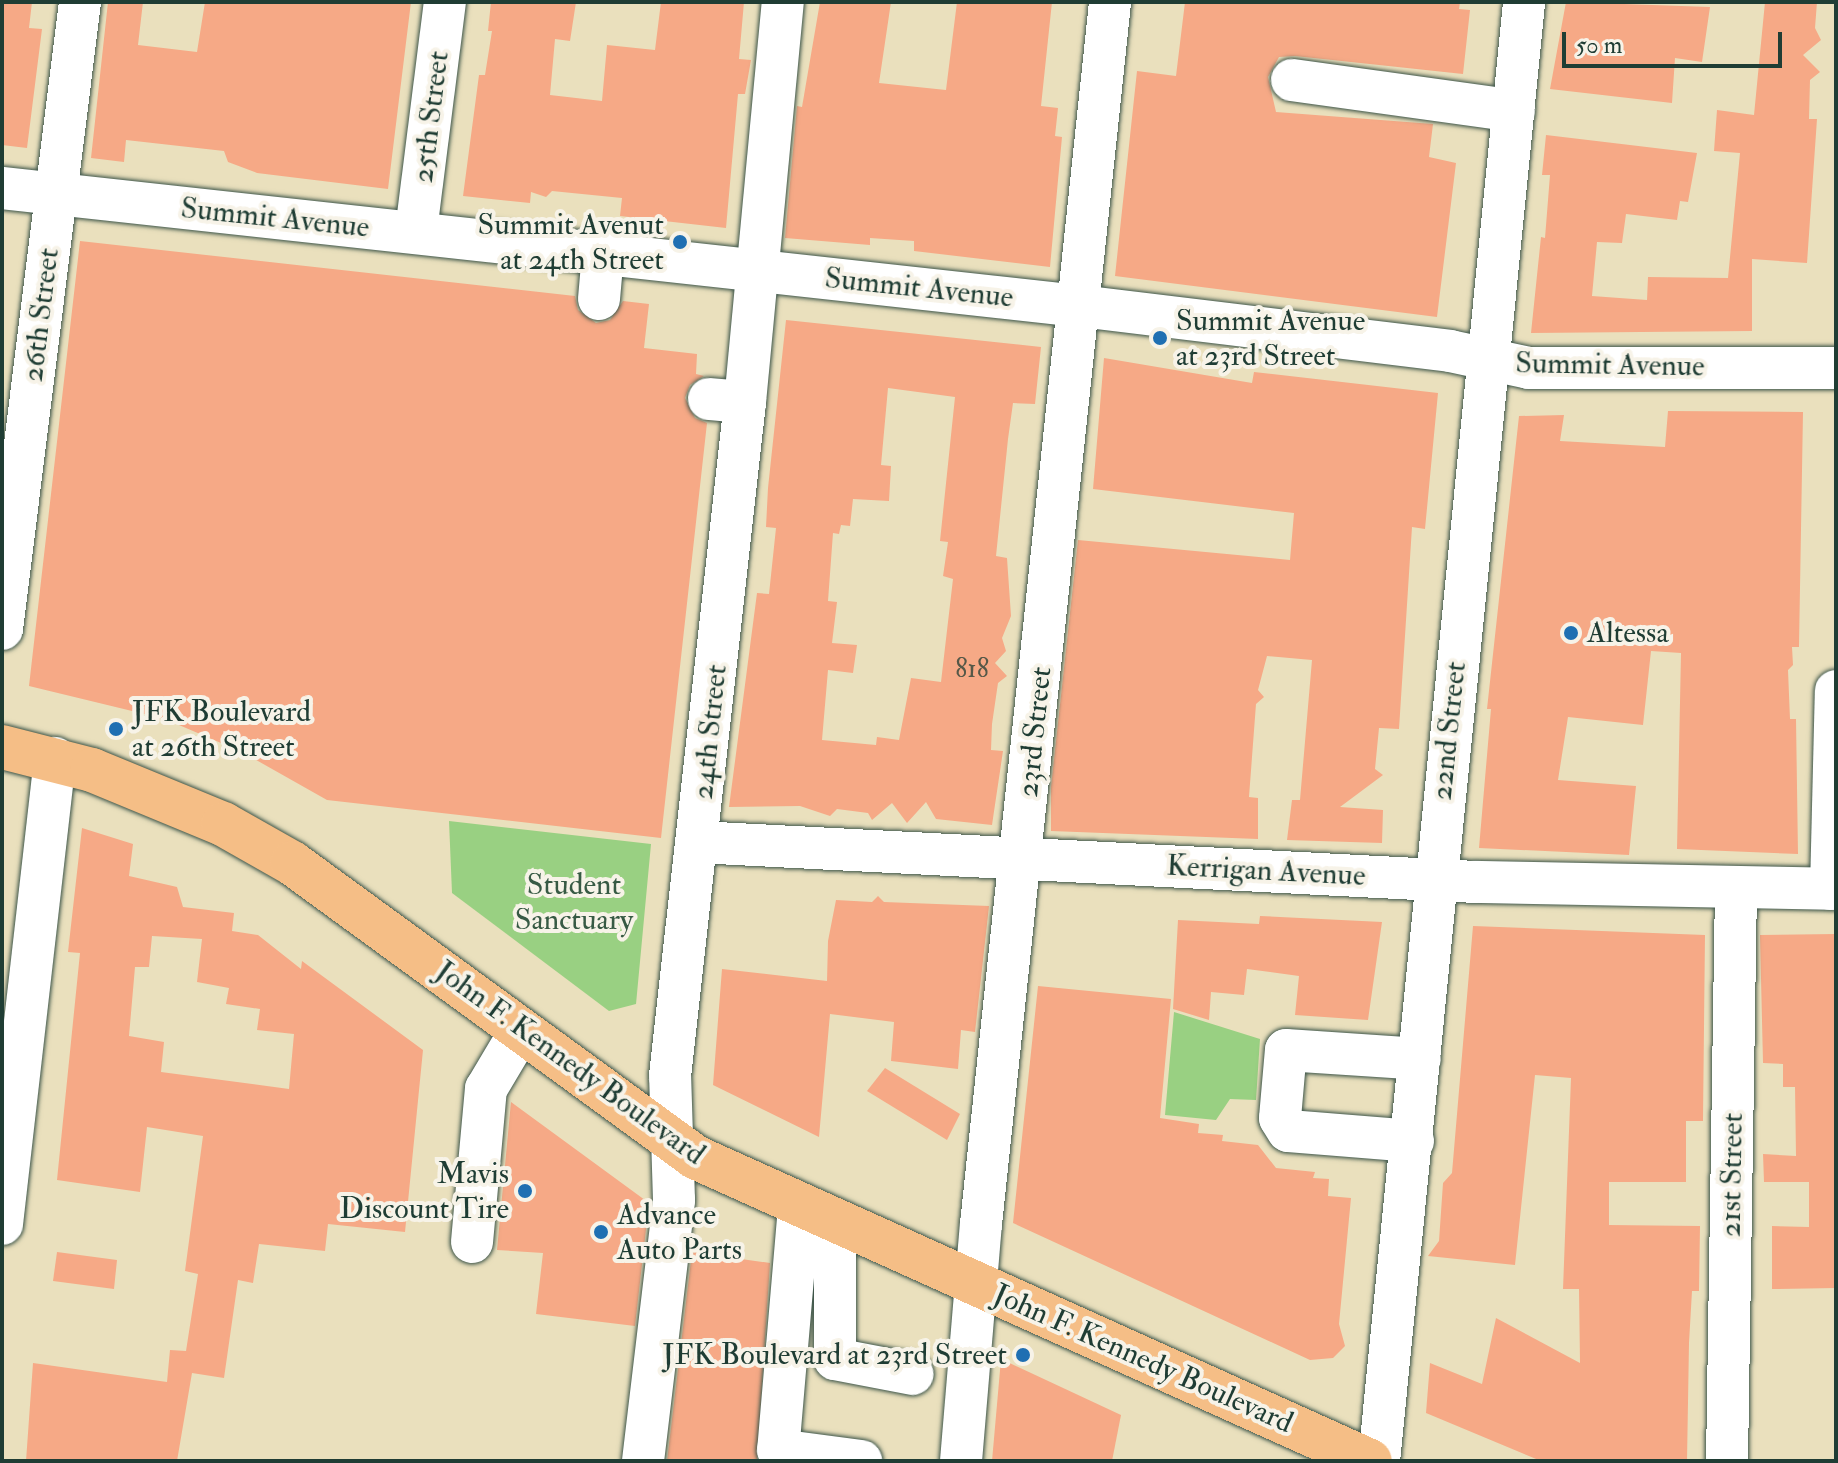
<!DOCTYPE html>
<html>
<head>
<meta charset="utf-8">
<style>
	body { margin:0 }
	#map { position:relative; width:1838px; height:1463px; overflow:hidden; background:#eae0bd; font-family:"IM FELL Double Pica",serif }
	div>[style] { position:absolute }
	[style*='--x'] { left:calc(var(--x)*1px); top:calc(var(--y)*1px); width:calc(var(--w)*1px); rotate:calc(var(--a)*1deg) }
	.green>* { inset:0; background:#99d082 }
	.building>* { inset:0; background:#f6a986 }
	.roads { filter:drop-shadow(0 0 2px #3d5549) drop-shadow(0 0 2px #3d5549) }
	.minor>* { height:42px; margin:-21px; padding:0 21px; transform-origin:21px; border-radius:21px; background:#fff }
	.major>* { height:44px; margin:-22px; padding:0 22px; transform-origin:22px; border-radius:22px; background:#f5be86 }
	.dots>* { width:22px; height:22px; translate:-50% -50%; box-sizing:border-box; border:4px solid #f7f3e8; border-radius:50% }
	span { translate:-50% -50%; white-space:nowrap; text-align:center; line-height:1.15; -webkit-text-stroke:8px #f7f3e8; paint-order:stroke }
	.number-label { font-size:26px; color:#555848 }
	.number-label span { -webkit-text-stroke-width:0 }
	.street-label { font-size:30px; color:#1f3d34 }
	.poi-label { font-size:30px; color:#1f3d34 }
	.right { translate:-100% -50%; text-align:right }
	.left { translate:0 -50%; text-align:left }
	.park-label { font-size:30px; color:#375a44 }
	.frame { position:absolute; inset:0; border:4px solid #1f3d34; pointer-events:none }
	.scale { position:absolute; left:1562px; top:32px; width:220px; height:36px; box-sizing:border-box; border:4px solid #1f3d34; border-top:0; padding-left:10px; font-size:24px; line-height:28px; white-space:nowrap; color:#1f3d34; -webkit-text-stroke:6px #f7f3e8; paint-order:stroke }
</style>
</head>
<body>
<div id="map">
	<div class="green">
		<div style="clip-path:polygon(449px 821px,651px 844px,636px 1004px,609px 1011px,452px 893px)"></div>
		<div style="clip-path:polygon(1174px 1012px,1260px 1039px,1256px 1100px,1230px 1099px,1216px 1120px,1165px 1115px)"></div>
	</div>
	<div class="building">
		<div style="clip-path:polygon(2px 2px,32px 2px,29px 28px,42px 29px,27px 148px,2px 145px)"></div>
		<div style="clip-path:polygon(108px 2px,143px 2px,138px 45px,197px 52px,205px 2px,411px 2px,388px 189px,257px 173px,228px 162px,224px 151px,126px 140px,124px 162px,91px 158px)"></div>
		<div style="clip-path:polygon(491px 2px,576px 2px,570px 41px,555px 39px,550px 95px,602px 101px,607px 45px,655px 50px,661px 2px,744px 2px,739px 59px,751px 60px,745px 94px,738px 94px,726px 228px,620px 216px,622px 198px,552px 191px,546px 197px,531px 192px,530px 203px,463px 196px,479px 75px,485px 75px,492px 31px,488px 31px)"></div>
		<div style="clip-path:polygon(820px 2px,891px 2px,879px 83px,946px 90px,957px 2px,1052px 2px,1041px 106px,1058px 108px,1055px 136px,1062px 137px,1050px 267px,914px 251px,914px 241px,870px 238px,870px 245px,785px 238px,797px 106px,802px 107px)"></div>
		<div style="clip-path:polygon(1185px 2px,1460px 2px,1459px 9px,1470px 10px,1463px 74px,1295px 56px,1279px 57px,1268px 77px,1276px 112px,1433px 124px,1429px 157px,1456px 163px,1437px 317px,1115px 276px,1137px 71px,1176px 76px)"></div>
		<div style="clip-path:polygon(1566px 2px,1710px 7px,1702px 62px,1675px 58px,1672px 103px,1550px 89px)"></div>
		<div style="clip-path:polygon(1765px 2px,1817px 2px,1815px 28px,1821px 40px,1803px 55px,1820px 72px,1810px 80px,1809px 119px,1817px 119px,1807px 263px,1752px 259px,1752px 331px,1531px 333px,1541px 237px,1545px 238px,1550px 175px,1542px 175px,1546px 135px,1697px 153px,1688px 202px,1680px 201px,1677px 220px,1626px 214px,1622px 243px,1597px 242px,1592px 296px,1647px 300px,1648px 277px,1728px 278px,1740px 153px,1714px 151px,1717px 110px,1754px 115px)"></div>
		<div style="clip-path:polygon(80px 241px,575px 296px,578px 310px,596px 323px,610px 320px,623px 301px,649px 304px,644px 348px,697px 354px,696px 374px,704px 376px,690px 385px,685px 398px,695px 418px,707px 423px,661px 838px,327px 800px,242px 752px,165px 719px,29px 686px)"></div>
		<div style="clip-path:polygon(evenodd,786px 320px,1041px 347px,1035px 404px,1013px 403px,1008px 439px,996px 556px,1007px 558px,1011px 616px,1002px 638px,1006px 651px,995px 663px,1007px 676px,998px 683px,992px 724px,991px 750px,1003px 751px,992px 825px,936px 819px,926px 802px,907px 823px,892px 803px,872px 820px,868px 813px,837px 809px,830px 816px,800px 806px,729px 807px,757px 593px,769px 594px,776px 528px,766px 527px,768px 488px,786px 320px,888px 388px,955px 397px,940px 541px,948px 542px,943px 576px,953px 579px,941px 682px,911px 678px,899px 740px,877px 737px,876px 745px,822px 740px,828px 670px,853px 673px,857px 645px,832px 643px,837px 602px,828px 601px,833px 533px,839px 534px,841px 525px,850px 526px,853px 499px,889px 501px,891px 466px,881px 465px,888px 388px)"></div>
		<div style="clip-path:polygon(1104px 358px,1252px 383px,1254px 372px,1438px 393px,1425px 529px,1412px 527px,1399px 729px,1379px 728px,1375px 769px,1383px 775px,1340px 807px,1383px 810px,1382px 843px,1287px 840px,1292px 800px,1300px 800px,1312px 660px,1267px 656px,1258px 690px,1264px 697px,1256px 704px,1249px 797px,1258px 798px,1258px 839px,1051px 831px,1051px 787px,1078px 540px,1290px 560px,1294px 513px,1093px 489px)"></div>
		<div style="clip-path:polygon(1668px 411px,1803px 412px,1799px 647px,1792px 647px,1793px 665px,1788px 670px,1790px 719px,1796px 719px,1798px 854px,1677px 849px,1681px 653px,1651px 651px,1643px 725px,1568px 717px,1558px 780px,1636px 786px,1629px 855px,1479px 848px,1491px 709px,1487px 709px,1519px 416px,1564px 415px,1560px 441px,1665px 447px)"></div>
		<div style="clip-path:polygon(evenodd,82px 828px,133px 844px,129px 876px,177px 887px,183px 907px,234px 913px,232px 931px,258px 935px,301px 969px,302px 961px,423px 1050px,405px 1232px,328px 1224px,325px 1251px,259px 1244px,253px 1283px,238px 1280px,224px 1378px,192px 1373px,177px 1461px,26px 1461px,33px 1363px,167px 1382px,170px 1350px,186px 1351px,198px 1274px,185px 1271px,203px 1136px,147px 1127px,140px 1192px,57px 1180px,80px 953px,68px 952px,82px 828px,152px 936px,202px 939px,197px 982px,229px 988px,226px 1004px,260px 1009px,257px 1030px,294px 1034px,289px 1089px,161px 1072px,164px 1042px,129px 1036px,135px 967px,149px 967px,152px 936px)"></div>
		<div style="clip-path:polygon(878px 896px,884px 902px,989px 906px,975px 1032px,961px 1030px,958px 1069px,891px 1061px,894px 1022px,830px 1014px,819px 1137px,713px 1085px,722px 969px,827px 981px,828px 941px,836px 900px,872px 902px)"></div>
		<div style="clip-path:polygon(1260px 916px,1382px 922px,1368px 1020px,1295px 1015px,1299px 976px,1247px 969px,1244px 995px,1211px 992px,1209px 1020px,1173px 1009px,1178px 920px,1259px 924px)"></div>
		<div style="clip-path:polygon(1473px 926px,1705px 935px,1703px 1121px,1686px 1121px,1686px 1182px,1609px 1182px,1609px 1225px,1700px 1226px,1699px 1291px,1692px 1291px,1689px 1343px,1687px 1461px,1541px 1461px,1426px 1413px,1430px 1363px,1482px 1384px,1496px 1318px,1580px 1363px,1579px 1289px,1563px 1289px,1571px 1078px,1535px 1075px,1515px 1265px,1428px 1256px,1439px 1241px,1443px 1183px,1452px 1173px)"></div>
		<div style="clip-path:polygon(1836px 934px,1836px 1288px,1772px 1289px,1772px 1226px,1809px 1227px,1809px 1182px,1764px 1182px,1763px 1154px,1796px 1156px,1795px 1087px,1783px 1087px,1783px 1064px,1763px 1063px,1760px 935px)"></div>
		<div style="clip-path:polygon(1038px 986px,1171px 999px,1160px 1118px,1199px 1124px,1198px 1133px,1223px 1135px,1222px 1141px,1258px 1145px,1276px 1168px,1315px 1172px,1313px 1178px,1329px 1179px,1328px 1196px,1351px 1198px,1339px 1324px,1345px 1346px,1333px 1358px,1310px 1360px,1013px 1223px)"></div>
		<div style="clip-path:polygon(885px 1068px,960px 1114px,947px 1140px,867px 1091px)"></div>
		<div style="clip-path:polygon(511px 1102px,649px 1203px,635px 1326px,536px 1314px,543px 1253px,497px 1250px)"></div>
		<div style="clip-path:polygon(57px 1252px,117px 1260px,114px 1289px,53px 1281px)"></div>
		<div style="clip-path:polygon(692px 1252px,770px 1263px,757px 1461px,667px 1461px)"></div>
		<div style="clip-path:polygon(1001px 1359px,1121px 1415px,1112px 1461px,992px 1461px)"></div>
	</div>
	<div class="roads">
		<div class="minor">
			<div style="--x:1292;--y:80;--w:224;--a:7.9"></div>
			<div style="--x:2;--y:188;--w:1084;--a:6.25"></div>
			<div style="--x:1080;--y:306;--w:373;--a:6.9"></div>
			<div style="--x:1450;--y:351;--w:81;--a:12.1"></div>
			<div style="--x:1529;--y:368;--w:307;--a:0"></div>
			<div style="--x:416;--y:231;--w:231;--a:-82.8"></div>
			<div style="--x:599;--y:299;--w:46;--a:-85"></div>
			<div style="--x:709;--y:399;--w:36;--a:5"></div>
			<div style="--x:2;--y:629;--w:632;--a:-82.91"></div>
			<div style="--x:697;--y:842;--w:781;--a:2.94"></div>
			<div style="--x:1477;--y:882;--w:359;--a:1.1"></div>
			<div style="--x:1831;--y:889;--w:198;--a:-88.6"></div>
			<div style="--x:1413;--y:1141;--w:125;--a:-175.4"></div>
			<div style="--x:1288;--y:1131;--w:15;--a:-122"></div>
			<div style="--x:1280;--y:1118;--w:68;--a:-85"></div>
			<div style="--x:1286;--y:1050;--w:134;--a:3.8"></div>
			<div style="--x:799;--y:1207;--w:244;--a:94.9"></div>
			<div style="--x:778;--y:1450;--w:84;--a:7.5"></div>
			<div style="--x:835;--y:1222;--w:137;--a:90"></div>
			<div style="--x:835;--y:1359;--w:79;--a:10.9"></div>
			<div style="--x:2;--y:1224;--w:469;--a:-83.5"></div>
			<div style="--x:472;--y:1242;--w:154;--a:-84.8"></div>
			<div style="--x:486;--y:1089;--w:69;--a:-59.3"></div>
			<div style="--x:643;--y:1461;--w:263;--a:-83.2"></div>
			<div style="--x:674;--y:1200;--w:124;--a:-91.8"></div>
			<div style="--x:670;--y:1076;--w:678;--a:-83.65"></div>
			<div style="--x:745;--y:402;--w:402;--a:-84.6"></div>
			<div style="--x:961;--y:1461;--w:238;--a:-85.2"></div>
			<div style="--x:981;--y:1224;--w:1229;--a:-83.97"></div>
			<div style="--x:1379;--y:1461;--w:1466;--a:-84.32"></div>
			<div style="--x:1727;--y:1461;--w:572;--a:-89.1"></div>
		</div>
		<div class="major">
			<div style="--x:2;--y:747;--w:93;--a:14.3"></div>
			<div style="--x:92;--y:770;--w:142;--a:22.4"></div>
			<div style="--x:223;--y:824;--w:79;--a:29.5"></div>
			<div style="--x:292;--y:863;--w:499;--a:36.1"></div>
			<div style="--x:695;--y:1157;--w:740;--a:24.25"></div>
		</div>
	</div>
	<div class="dots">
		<div style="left:680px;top:242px;background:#1f6fb2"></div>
		<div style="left:1160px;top:338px;background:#1f6fb2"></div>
		<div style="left:1571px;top:633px;background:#1f6fb2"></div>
		<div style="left:116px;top:729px;background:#1f6fb2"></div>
		<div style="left:525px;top:1191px;background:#1f6fb2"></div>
		<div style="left:601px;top:1232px;background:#1f6fb2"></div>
		<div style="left:1023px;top:1355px;background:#1f6fb2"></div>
	</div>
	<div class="number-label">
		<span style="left:972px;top:670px">818</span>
	</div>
	<div class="street-label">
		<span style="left:431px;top:117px;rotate:-83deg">25th Street</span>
		<span style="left:275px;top:218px;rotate:6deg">Summit Avenue</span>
		<span style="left:919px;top:288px;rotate:6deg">Summit Avenue</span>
		<span style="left:41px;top:315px;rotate:-83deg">26th Street</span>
		<span style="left:1610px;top:365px;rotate:1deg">Summit Avenue</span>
		<span style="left:1449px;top:731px;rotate:-84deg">22nd Street</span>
		<span style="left:710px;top:732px;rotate:-84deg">24th Street</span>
		<span style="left:1035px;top:732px;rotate:-84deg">23rd Street</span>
		<span style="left:1266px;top:871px;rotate:3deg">Kerrigan Avenue</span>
		<span style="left:570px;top:1063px;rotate:36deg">John F. Kennedy Boulevard</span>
		<span style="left:1732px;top:1175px;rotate:-89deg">21st Street</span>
		<span style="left:1143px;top:1359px;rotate:24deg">John F. Kennedy Boulevard</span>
	</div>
	<div class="poi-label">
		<span class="right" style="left:664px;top:242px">Summit Avenut<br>at 24th Street</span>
		<span class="left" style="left:1176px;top:338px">Summit Avenue<br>at 23rd Street</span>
		<span class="left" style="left:1587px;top:633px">Altessa</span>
		<span class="left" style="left:132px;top:729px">JFK Boulevard<br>at 26th Street</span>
		<span class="right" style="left:509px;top:1191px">Mavis<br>Discount Tire</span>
		<span class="left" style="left:617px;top:1232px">Advance<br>Auto Parts</span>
		<span class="right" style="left:1007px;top:1355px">JFK Boulevard at 23rd Street</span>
	</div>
	<div class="park-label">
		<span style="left:574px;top:902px">Student<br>Sanctuary</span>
	</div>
	<div class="frame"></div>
	<div class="scale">50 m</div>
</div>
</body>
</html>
